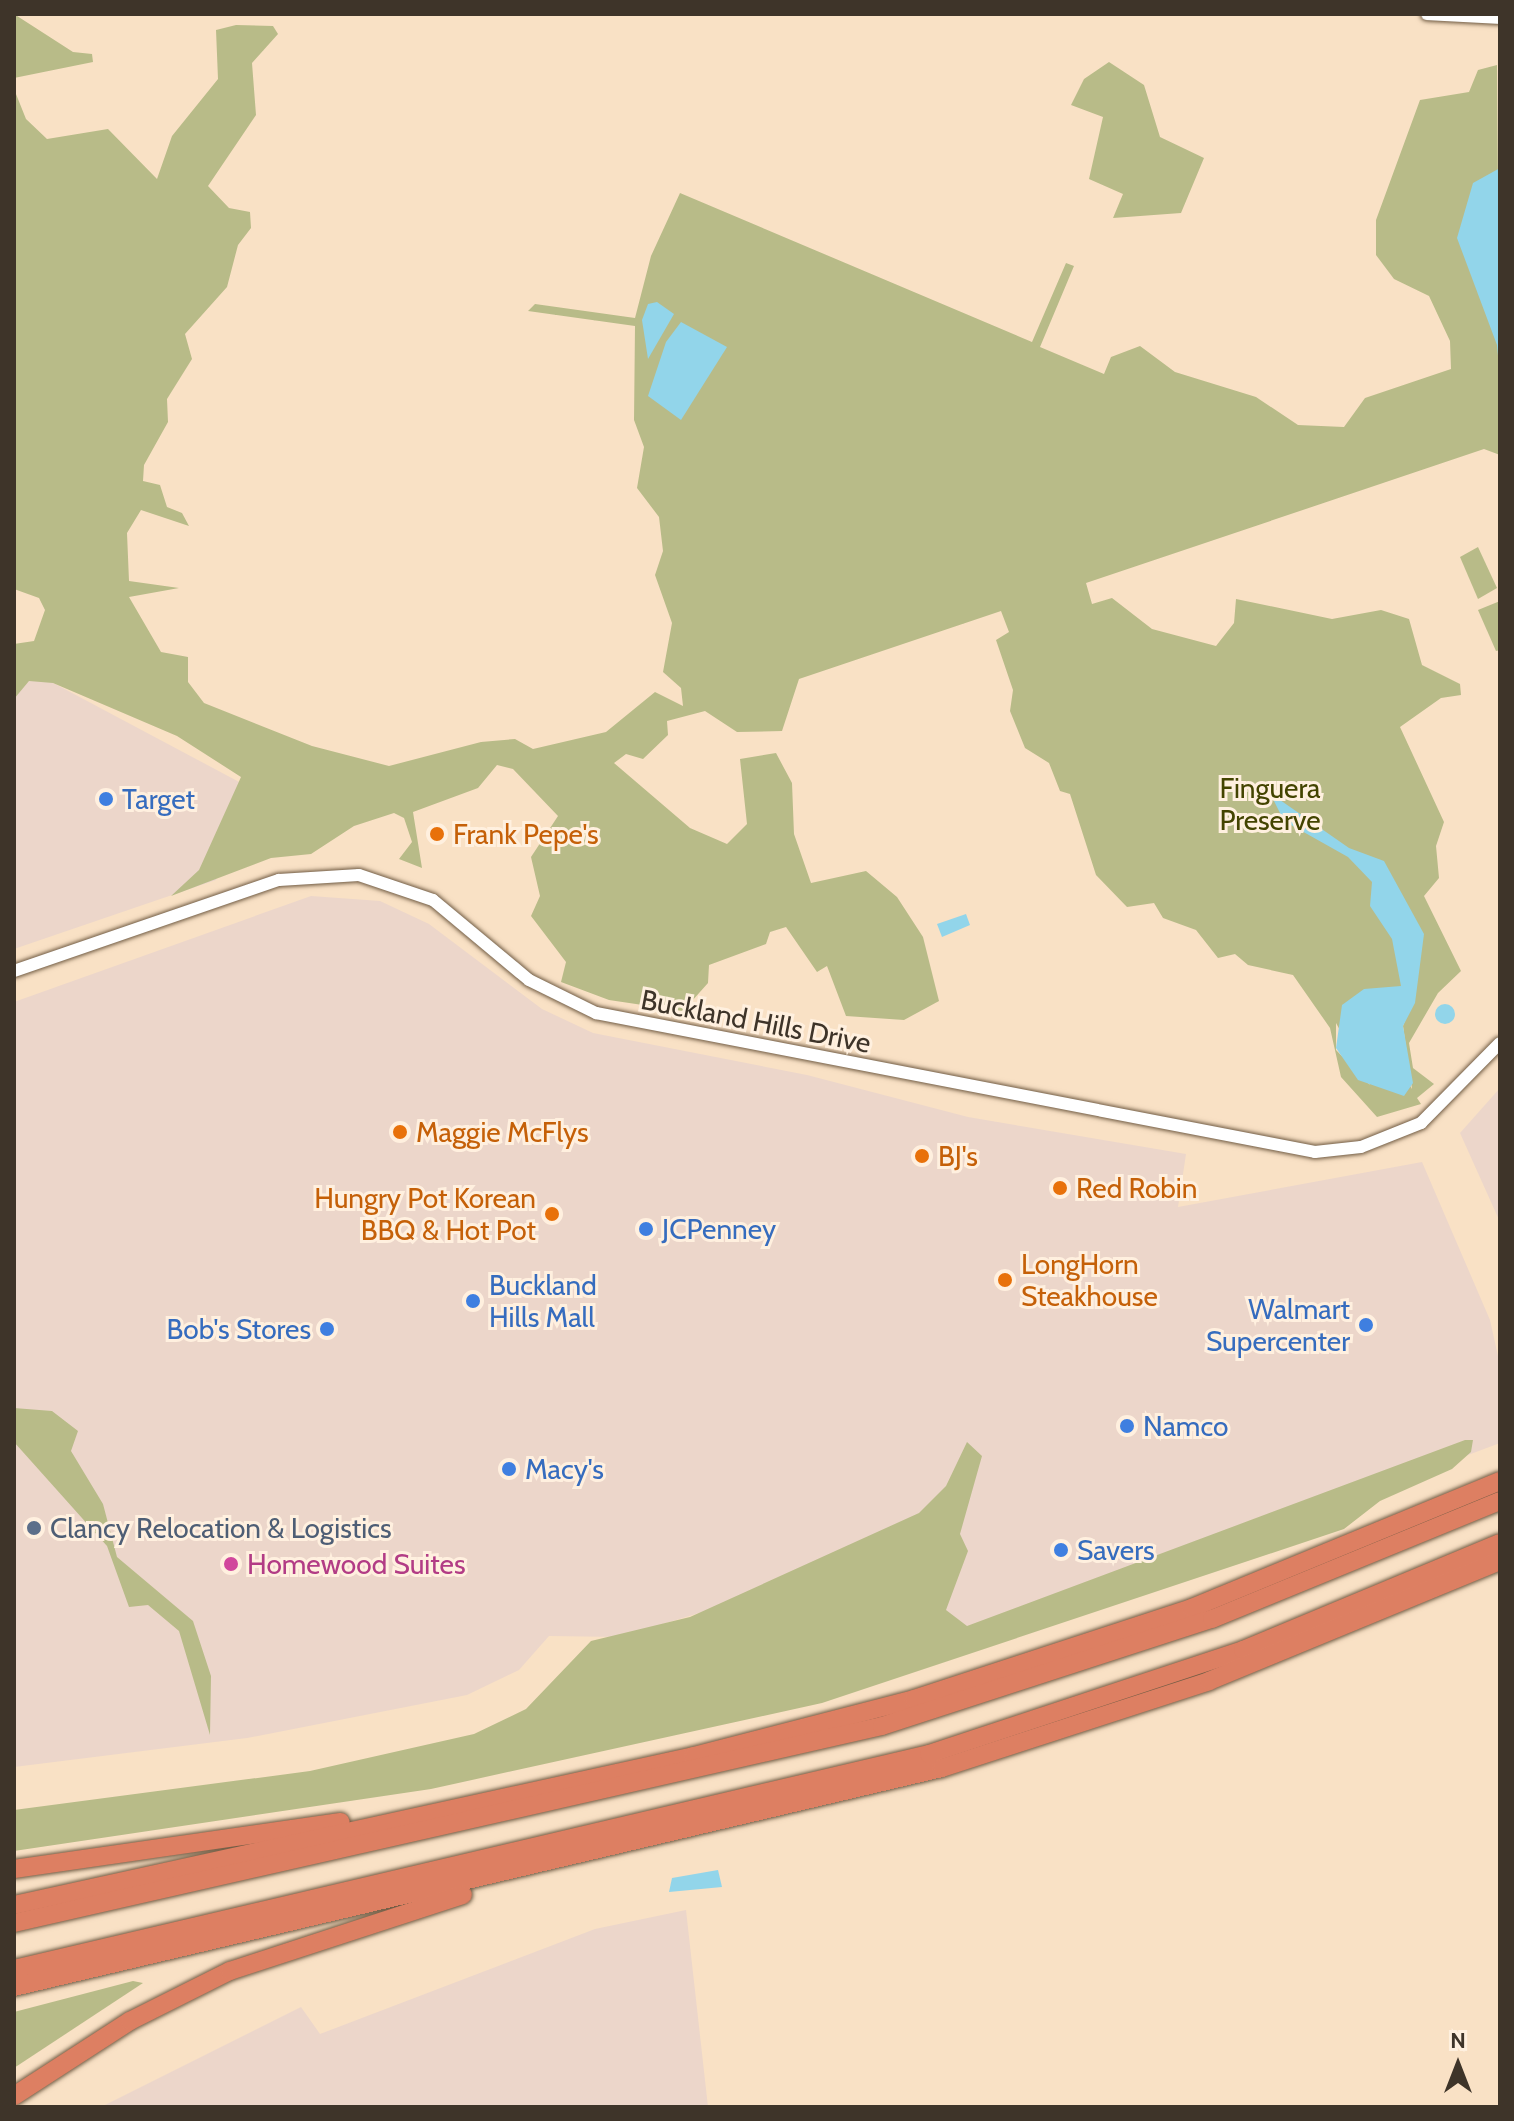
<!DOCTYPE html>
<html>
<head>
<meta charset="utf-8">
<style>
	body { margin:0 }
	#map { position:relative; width:1514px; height:2121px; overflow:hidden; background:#f9e1c5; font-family:Cabin,sans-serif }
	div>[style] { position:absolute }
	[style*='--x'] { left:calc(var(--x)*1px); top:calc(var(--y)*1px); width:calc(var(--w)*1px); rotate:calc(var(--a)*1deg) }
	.commercial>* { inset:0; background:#ecd6ca }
	.green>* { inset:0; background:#b8bb88 }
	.water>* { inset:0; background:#92d5ea }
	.round { border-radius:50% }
	.roads { filter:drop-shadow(0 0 2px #715c44) drop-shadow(0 0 2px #715c44) }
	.tertiary>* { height:12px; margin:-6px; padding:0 6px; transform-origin:6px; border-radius:6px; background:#fff }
	.motorway>* { height:18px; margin:-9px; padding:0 9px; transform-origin:9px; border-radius:9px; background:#dd7f62 }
	.dots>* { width:22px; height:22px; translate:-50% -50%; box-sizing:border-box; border:4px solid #fff0df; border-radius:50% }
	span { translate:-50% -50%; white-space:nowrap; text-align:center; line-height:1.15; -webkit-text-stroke:6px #fff0df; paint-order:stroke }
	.park-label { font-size:28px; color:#434400 }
	.shop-label { font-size:28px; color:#366cbe }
	.left { translate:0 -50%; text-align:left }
	.right { translate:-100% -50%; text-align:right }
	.food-label { font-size:28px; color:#c56008 }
	.street-label { font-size:28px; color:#3e3429 }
	.service-label { font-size:28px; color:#4e5e75 }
	.hotel-label { font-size:28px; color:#b23c85 }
	.frame { position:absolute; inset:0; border:16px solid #3e3429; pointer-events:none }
	.north { position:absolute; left:1418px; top:2025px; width:80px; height:80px; -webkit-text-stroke:6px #fff0df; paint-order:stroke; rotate:0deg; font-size:22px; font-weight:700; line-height:32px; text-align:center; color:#3e3429 }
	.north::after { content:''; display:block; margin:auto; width:28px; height:36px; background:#3e3429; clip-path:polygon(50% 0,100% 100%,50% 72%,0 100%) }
</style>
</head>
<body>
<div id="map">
	<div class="commercial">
		<div style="clip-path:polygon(27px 669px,243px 784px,216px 880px,14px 949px,14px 694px)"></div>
		<div style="clip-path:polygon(311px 896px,380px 901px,429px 924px,542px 1009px,593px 1033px,807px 1075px,968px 1117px,1186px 1154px,1178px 1207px,1422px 1162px,1490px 1320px,1500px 1365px,1500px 1443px,959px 1646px,709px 1610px,620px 1637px,549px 1636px,519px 1670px,467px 1695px,247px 1738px,14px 1767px,14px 1002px)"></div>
		<div style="clip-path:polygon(1500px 1088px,1500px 1222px,1460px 1133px)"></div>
		<div style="clip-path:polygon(686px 1910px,708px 2107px,101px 2107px,301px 2007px,320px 2034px,595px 1929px)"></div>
	</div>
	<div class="green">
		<div style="clip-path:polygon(14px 14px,73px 52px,92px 54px,93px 62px,14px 78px)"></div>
		<div style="clip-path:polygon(evenodd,236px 25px,273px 26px,278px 34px,252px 63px,256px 115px,208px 186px,229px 208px,250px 212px,251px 228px,238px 245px,227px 287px,185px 334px,192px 359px,167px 399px,168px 422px,144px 465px,143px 481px,160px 485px,167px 507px,182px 513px,189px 526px,141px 510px,127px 533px,129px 581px,179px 588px,129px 597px,161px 652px,188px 657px,188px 682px,204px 703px,312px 746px,389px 766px,481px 742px,515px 739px,533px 749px,606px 732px,655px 692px,683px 706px,681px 688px,663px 672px,672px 623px,655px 575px,663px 551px,659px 517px,637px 488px,644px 447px,634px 420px,635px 326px,528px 311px,535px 304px,635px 318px,651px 256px,680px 193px,1032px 342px,1066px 263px,1074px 266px,1040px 347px,1104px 374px,1111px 357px,1140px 346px,1175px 372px,1256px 397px,1298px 425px,1344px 427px,1365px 398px,1451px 369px,1450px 341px,1429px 296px,1394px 279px,1376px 255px,1376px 220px,1420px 100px,1469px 92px,1478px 70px,1497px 65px,1500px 455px,1484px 449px,1086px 583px,1092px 604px,1112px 598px,1152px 629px,1216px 646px,1234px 623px,1236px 599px,1332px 619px,1381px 610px,1409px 619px,1422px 665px,1460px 684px,1461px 695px,1441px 698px,1400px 727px,1444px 822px,1436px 846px,1439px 878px,1424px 896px,1461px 971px,1438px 993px,1409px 1043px,1413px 1068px,1434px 1084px,1417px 1098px,1421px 1104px,1377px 1117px,1341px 1077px,1330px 1028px,1293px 975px,1248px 965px,1235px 954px,1218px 958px,1196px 930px,1163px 918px,1154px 903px,1127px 907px,1096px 875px,1070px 794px,1060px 791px,1049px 763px,1025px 748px,1010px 711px,1013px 690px,996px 640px,1009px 632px,1001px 611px,799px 679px,782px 731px,737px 732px,705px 711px,667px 721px,668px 735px,643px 759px,626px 754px,614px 763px,690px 828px,727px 844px,747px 824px,740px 759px,776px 753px,792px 783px,794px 834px,811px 883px,866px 871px,897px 897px,923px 937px,939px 1001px,904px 1020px,846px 1016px,827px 966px,817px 972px,786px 927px,770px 932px,766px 944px,709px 965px,708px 983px,683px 1011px,609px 1000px,561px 982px,566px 962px,531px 916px,540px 896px,531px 857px,558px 816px,513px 769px,497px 765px,478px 788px,413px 812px,422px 868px,399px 859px,412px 842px,404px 818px,394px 813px,354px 826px,311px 854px,271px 858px,171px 896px,199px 870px,241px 777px,177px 736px,53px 683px,29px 681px,14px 699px,14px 644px,34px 641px,45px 610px,39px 598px,14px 589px,14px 89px,26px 119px,47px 139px,108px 129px,157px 179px,172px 136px,218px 79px,216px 30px,236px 25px,1415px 995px,1403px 1026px,1412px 1089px,1390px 1051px,1415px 995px,236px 25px,1336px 1023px,1370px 1085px,1336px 1050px,1336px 1023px)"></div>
		<div style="clip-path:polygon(1109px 62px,1144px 85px,1160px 137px,1204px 158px,1181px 213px,1113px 218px,1123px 194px,1089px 179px,1103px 117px,1071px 105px,1084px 79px)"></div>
		<div style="clip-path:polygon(1478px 547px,1497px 588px,1478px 599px,1460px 557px)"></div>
		<div style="clip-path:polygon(1500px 601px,1500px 650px,1496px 651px,1478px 610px)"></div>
		<div style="clip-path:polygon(14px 1408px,52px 1411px,78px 1431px,71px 1451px,103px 1504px,117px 1557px,193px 1621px,211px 1676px,210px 1735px,179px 1631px,148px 1605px,129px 1607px,107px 1546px,14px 1442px)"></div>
		<div style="clip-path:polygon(1465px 1440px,1473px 1440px,1471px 1452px,1452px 1469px,1380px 1501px,1344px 1529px,822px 1703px,431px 1789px,14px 1851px,14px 1810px,310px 1771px,474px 1734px,526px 1709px,591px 1641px,690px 1617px,919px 1513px,946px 1486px,967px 1442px,982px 1456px,960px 1534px,968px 1551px,946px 1610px,967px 1626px)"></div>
		<div style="clip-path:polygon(133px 1981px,143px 1983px,14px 2068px,14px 2012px)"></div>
	</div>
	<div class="water">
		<div style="clip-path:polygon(1500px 168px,1500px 377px,1497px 345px,1457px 238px,1473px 183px)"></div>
		<div style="clip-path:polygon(657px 302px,674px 314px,648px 359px,642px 320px,648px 304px)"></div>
		<div style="clip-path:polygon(681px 322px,727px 347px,681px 420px,648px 396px,666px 342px)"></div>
		<div style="clip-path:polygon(1270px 793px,1349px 848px,1384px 861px,1424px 934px,1415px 1003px,1403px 1026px,1413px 1083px,1404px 1096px,1358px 1080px,1336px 1048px,1342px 1005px,1364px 989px,1401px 986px,1392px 939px,1370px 906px,1372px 882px,1348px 857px,1284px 821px)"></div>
		<div style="clip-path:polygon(966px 914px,970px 925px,942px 937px,937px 924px)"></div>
		<div class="round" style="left:1435px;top:1004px;width:20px;height:20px"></div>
		<div style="clip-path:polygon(718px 1870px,722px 1887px,669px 1892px,672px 1878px)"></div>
	</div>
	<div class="roads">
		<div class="tertiary">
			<div style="--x:1427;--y:14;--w:73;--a:3.1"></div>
			<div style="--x:14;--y:971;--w:280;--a:-19"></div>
			<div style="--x:279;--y:880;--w:80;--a:-3.6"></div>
			<div style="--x:359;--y:875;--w:78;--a:18.7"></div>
			<div style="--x:433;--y:900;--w:125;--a:39.8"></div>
			<div style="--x:529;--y:980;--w:75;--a:26.2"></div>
			<div style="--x:596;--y:1013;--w:732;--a:10.94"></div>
			<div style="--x:1315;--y:1152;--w:46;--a:-6.2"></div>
			<div style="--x:1361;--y:1147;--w:65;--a:-21.8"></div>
			<div style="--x:1421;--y:1123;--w:112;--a:-45.4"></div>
		</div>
		<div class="motorway">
			<div style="--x:14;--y:1869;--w:330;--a:-8.2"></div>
			<div style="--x:14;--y:1905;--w:696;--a:-12.36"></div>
			<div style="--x:694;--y:1756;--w:227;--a:-14.5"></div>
			<div style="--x:914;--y:1699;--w:293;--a:-18.1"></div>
			<div style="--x:1192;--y:1608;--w:333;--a:-22.4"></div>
			<div style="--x:14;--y:1923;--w:890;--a:-12.79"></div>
			<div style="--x:882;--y:1726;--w:347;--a:-18"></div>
			<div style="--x:1212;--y:1619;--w:311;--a:-22.3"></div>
			<div style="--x:14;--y:1969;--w:940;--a:-13.22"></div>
			<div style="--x:929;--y:1754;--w:331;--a:-18.3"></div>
			<div style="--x:1243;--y:1650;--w:278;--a:-22.6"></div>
			<div style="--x:14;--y:1987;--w:953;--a:-13.28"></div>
			<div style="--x:942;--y:1768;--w:281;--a:-18"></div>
			<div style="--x:1209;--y:1681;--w:315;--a:-22.4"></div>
			<div style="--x:14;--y:2096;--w:138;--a:-32.9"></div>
			<div style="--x:130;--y:2021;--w:112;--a:-26.6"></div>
			<div style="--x:230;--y:1971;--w:245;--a:-18.1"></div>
		</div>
	</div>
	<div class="dots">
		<div style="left:106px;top:799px;background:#3f7fe0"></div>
		<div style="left:437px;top:834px;background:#e8710a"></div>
		<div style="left:400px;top:1132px;background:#e8710a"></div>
		<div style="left:922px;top:1156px;background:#e8710a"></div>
		<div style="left:1060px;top:1188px;background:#e8710a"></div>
		<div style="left:552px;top:1214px;background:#e8710a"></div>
		<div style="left:646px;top:1229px;background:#3f7fe0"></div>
		<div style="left:1005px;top:1280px;background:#e8710a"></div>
		<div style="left:473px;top:1301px;background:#3f7fe0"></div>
		<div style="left:1366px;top:1325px;background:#3f7fe0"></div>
		<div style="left:327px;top:1329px;background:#3f7fe0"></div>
		<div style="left:1127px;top:1426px;background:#3f7fe0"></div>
		<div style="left:509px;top:1469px;background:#3f7fe0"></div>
		<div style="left:34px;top:1528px;background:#5c6f8a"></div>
		<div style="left:1061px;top:1550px;background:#3f7fe0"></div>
		<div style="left:231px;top:1564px;background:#d1479c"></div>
	</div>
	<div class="park-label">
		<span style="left:1270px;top:804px">Finguera<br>Preserve</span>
	</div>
	<div class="shop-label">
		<span class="left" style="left:122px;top:799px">Target</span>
		<span class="left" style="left:662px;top:1229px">JCPenney</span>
		<span class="left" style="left:489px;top:1301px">Buckland<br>Hills Mall</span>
		<span class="right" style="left:1350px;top:1325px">Walmart<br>Supercenter</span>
		<span class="right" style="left:311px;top:1329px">Bob's Stores</span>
		<span class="left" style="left:1143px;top:1426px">Namco</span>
		<span class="left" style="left:525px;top:1469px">Macy's</span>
		<span class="left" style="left:1077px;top:1550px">Savers</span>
	</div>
	<div class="food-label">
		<span class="left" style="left:453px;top:834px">Frank Pepe's</span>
		<span class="left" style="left:416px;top:1132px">Maggie McFlys</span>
		<span class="left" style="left:938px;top:1156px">BJ's</span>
		<span class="left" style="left:1076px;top:1188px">Red Robin</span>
		<span class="right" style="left:536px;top:1214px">Hungry Pot Korean<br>BBQ &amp; Hot Pot</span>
		<span class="left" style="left:1021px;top:1280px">LongHorn<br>Steakhouse</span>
	</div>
	<div class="street-label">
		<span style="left:756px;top:1021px;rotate:11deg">Buckland Hills Drive</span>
	</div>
	<div class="service-label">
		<span class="left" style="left:50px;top:1528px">Clancy Relocation &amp; Logistics</span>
	</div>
	<div class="hotel-label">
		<span class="left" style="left:247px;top:1564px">Homewood Suites</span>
	</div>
	<div class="frame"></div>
	<div class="north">N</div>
</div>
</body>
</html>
